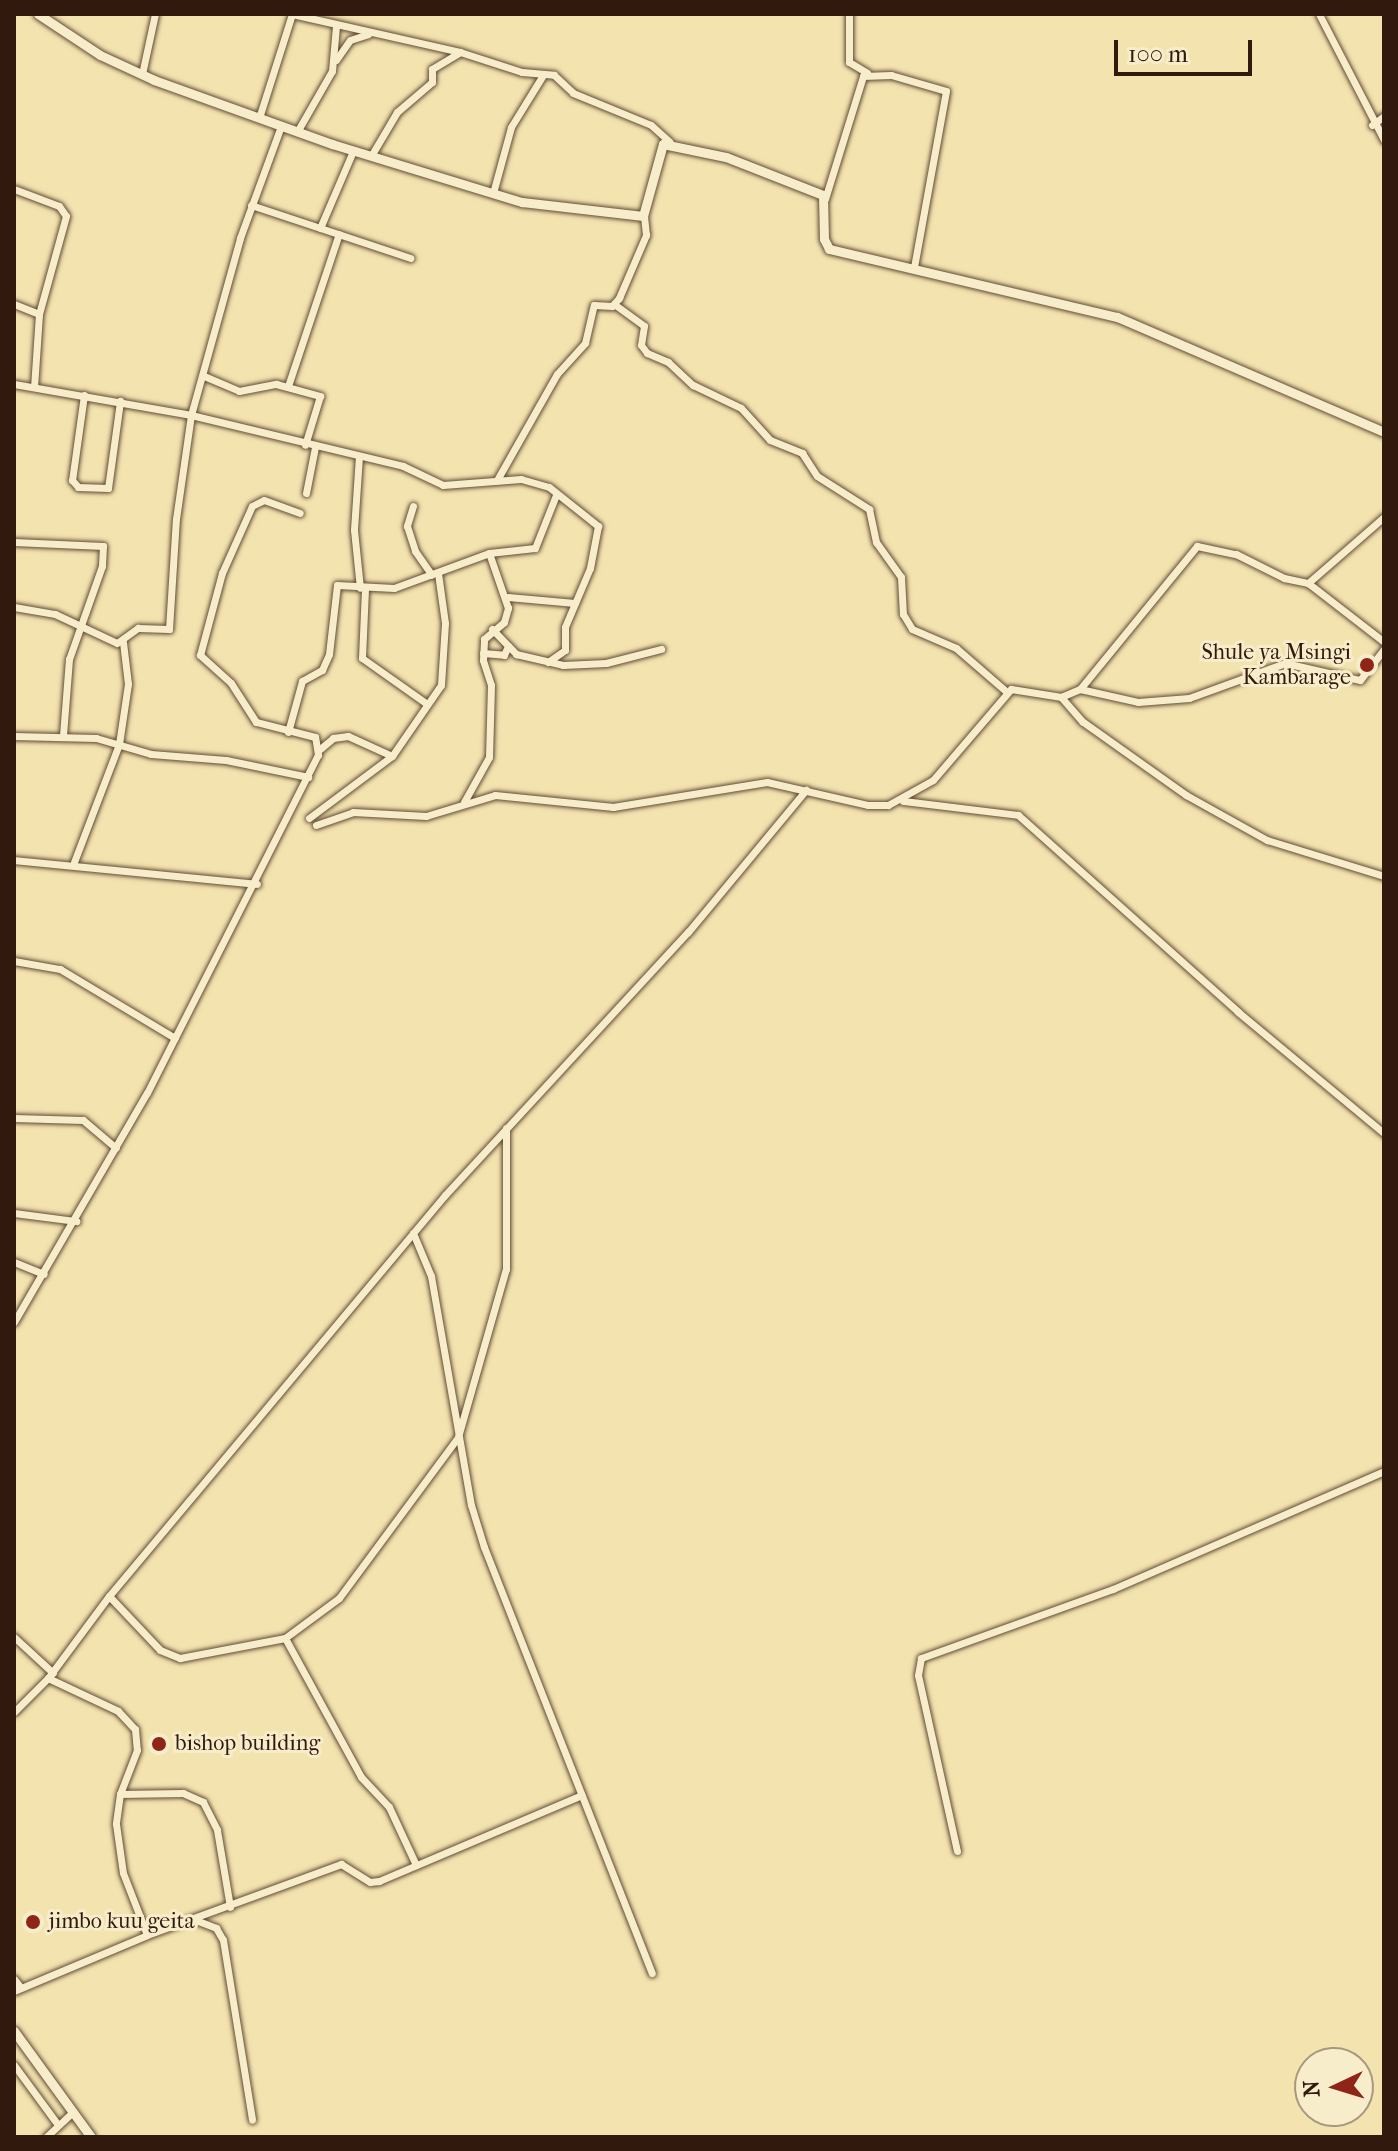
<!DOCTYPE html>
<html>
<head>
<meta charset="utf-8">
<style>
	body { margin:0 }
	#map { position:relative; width:1398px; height:2151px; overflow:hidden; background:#f3e3af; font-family:"IM FELL French Canon",serif }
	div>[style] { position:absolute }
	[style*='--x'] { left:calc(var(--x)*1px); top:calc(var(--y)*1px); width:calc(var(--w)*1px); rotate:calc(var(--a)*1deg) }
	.roads { filter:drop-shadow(0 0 2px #624c36) drop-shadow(0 0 2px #624c36) }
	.minor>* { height:7px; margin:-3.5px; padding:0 3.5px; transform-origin:3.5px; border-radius:3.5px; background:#f7edcb }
	.tertiary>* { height:9px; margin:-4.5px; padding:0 4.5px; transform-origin:4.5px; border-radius:4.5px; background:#f7edcb }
	.dots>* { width:22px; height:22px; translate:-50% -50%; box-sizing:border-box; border:4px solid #f7edcb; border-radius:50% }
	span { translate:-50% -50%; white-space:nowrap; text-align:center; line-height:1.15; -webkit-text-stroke:6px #f7edcb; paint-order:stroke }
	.poi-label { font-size:22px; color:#31190d }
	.right { translate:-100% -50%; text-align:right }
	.left { translate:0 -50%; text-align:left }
	.frame { position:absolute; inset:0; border:16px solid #31190d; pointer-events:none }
	.north { position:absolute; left:1294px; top:2047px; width:80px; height:80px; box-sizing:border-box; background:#f7edcb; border:2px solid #a8987f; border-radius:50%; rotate:266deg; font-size:22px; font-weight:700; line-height:32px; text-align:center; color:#31190d }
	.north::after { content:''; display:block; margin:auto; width:28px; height:36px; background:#8f2418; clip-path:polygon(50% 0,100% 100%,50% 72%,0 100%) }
	.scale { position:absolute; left:1114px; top:40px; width:138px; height:36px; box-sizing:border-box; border:4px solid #31190d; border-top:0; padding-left:10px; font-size:24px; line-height:28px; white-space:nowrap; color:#31190d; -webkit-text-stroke:6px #f7edcb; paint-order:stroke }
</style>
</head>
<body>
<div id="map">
	<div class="roads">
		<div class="minor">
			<div style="--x:292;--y:14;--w:172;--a:12.7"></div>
			<div style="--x:460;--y:52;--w:65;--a:17.9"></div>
			<div style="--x:522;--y:72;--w:32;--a:5"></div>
			<div style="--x:554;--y:75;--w:26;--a:43"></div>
			<div style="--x:573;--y:93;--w:84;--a:22.3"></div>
			<div style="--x:651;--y:125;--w:25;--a:42"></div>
			<div style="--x:849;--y:14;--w:48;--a:90"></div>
			<div style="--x:849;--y:62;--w:21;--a:31"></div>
			<div style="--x:1319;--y:14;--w:142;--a:62.7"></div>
			<div style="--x:336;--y:60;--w:24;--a:-55"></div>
			<div style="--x:350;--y:40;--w:19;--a:-18"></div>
			<div style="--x:142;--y:74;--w:61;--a:-77.8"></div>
			<div style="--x:259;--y:118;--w:109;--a:-72.4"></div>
			<div style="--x:1372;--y:125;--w:15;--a:-37"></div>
			<div style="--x:297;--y:132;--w:70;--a:-60.2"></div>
			<div style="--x:332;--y:71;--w:45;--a:-84.9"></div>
			<div style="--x:371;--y:156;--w:51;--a:-59.4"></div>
			<div style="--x:397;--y:112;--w:46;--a:-40.6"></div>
			<div style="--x:432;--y:82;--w:13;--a:-90"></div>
			<div style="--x:432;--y:69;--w:33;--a:-31"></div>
			<div style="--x:14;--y:189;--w:48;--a:20.7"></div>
			<div style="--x:59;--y:206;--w:12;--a:55"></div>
			<div style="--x:66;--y:216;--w:102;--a:105.4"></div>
			<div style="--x:39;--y:314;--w:73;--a:93.9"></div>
			<div style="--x:493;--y:193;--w:68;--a:-74.7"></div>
			<div style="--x:511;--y:127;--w:61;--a:-58.4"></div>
			<div style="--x:825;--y:199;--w:129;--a:-72.8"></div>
			<div style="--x:863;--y:76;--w:28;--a:-2"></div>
			<div style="--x:891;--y:75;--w:57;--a:16.2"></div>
			<div style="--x:946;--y:91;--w:179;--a:100.3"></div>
			<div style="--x:251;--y:205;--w:168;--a:18.4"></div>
			<div style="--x:320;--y:228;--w:84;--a:-66.8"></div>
			<div style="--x:14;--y:304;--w:27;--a:22"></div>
			<div style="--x:614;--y:304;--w:37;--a:36"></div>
			<div style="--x:644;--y:326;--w:19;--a:99"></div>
			<div style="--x:641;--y:345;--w:10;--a:53"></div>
			<div style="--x:647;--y:353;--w:23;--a:23"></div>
			<div style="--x:668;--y:362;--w:34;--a:43"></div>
			<div style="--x:693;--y:385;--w:53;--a:25.6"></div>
			<div style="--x:741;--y:408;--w:43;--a:47.8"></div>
			<div style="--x:770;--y:440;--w:35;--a:22"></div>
			<div style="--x:802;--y:453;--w:27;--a:57"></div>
			<div style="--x:817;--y:476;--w:62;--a:32.4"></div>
			<div style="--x:869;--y:509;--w:34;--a:78"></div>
			<div style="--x:876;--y:542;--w:43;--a:54.5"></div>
			<div style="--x:901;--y:577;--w:37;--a:87"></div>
			<div style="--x:903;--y:614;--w:17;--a:59"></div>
			<div style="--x:912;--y:629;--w:48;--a:23.4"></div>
			<div style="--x:956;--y:648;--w:67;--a:40.8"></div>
			<div style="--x:204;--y:376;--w:38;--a:23"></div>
			<div style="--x:239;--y:391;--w:38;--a:-11"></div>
			<div style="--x:276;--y:384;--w:46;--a:15.3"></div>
			<div style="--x:320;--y:396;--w:51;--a:107"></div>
			<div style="--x:14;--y:384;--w:180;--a:9.9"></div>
			<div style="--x:191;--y:415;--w:218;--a:13.5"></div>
			<div style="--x:403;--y:466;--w:44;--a:25.4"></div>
			<div style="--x:443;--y:485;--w:78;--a:-4.4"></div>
			<div style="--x:521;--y:479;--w:29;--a:16"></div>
			<div style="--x:549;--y:487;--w:63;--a:38.5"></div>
			<div style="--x:598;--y:526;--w:43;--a:100.8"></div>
			<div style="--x:590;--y:568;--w:64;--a:113"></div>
			<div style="--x:565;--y:627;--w:23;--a:90"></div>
			<div style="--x:565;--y:650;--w:21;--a:145"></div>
			<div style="--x:288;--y:386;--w:160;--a:-71.5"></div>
			<div style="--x:84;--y:395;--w:86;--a:98"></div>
			<div style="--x:72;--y:480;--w:9;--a:49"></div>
			<div style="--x:78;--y:487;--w:30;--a:2"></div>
			<div style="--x:108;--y:488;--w:88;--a:-82.1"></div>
			<div style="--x:359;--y:456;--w:74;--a:93.9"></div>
			<div style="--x:354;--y:530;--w:58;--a:84.1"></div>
			<div style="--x:497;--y:480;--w:122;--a:-60.5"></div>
			<div style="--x:557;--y:374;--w:42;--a:-47.9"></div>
			<div style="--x:585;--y:343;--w:39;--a:-77"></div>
			<div style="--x:594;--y:305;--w:18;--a:3"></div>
			<div style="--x:612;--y:306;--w:11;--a:-49"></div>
			<div style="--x:619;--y:298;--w:69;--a:-66.8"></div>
			<div style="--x:646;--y:235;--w:19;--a:-96"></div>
			<div style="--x:306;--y:493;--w:47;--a:-78.9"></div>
			<div style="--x:413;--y:506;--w:21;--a:107"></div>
			<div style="--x:407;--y:526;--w:26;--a:72"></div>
			<div style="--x:415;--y:551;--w:29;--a:55"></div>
			<div style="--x:14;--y:542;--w:89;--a:2.6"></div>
			<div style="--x:103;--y:546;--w:20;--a:93"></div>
			<div style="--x:102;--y:566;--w:99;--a:109.5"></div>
			<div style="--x:69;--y:659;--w:77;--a:94.5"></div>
			<div style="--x:1308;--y:583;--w:96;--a:37.8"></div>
			<div style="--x:365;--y:589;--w:69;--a:92.5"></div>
			<div style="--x:362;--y:658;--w:80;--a:35.3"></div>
			<div style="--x:508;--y:597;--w:67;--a:5.1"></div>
			<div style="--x:14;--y:607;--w:42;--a:9.7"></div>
			<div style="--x:55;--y:614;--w:68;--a:25.1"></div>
			<div style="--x:117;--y:643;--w:26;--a:-36"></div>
			<div style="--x:138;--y:628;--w:31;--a:2"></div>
			<div style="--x:169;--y:629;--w:110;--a:-86.4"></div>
			<div style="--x:176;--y:519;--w:105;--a:-81.8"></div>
			<div style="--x:191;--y:415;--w:184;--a:-74.5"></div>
			<div style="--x:240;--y:238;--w:119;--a:-69.9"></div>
			<div style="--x:492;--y:629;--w:35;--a:46"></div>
			<div style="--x:516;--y:654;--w:48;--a:13.2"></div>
			<div style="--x:563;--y:665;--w:43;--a:-2.7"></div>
			<div style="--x:606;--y:663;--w:57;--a:-14.3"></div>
			<div style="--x:483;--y:653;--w:21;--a:5"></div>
			<div style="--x:504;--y:655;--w:10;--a:-66"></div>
			<div style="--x:1080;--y:689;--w:59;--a:12.6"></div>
			<div style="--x:1138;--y:702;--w:51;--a:-4.5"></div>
			<div style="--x:1189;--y:698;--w:102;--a:-20"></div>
			<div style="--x:1285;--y:663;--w:77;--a:12.8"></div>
			<div style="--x:1360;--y:680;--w:39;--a:-52"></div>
			<div style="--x:1061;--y:697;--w:33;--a:49"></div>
			<div style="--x:1083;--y:722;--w:126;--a:35.3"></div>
			<div style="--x:1186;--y:795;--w:93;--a:29.1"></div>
			<div style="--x:1267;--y:840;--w:122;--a:17.1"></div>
			<div style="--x:288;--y:732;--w:53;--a:-74.6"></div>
			<div style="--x:302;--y:681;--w:23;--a:-29"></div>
			<div style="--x:322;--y:670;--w:17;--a:-66"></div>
			<div style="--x:329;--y:654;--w:69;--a:-83.4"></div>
			<div style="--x:337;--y:585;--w:57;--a:3"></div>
			<div style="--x:394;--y:588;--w:101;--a:-20.2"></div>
			<div style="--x:489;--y:553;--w:46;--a:-6.2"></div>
			<div style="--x:535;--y:548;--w:57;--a:-68.4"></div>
			<div style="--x:14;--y:736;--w:82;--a:1.4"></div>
			<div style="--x:96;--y:738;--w:57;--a:16.2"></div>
			<div style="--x:151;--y:754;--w:75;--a:4.6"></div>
			<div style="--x:226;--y:760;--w:84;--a:11.7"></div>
			<div style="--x:320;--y:749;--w:17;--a:-40"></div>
			<div style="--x:333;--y:738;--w:15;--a:-8"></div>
			<div style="--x:348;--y:736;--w:48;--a:24.4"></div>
			<div style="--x:903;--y:801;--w:116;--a:6.9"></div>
			<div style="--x:1018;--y:815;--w:295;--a:41.8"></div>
			<div style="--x:1238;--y:1012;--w:190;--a:39.7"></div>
			<div style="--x:464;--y:802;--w:51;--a:-60.9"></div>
			<div style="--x:489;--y:757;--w:72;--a:-88.4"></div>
			<div style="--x:491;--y:685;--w:26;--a:-108"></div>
			<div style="--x:483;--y:660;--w:21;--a:-87"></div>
			<div style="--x:484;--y:639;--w:26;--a:-40"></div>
			<div style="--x:504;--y:622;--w:15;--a:-74"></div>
			<div style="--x:508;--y:608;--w:58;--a:-109.1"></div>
			<div style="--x:309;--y:818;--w:104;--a:-36.8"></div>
			<div style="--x:392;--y:756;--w:86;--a:-55.4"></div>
			<div style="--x:441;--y:685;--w:62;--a:-86.3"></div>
			<div style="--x:445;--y:623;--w:50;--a:-98"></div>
			<div style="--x:316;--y:825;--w:39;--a:-19"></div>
			<div style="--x:353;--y:812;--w:73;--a:3.1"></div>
			<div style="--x:426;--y:816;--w:72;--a:-16.9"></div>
			<div style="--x:495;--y:795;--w:119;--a:5.8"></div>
			<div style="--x:613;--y:807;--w:156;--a:-9.2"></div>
			<div style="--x:767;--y:782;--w:104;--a:12.8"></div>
			<div style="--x:868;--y:805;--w:20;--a:0"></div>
			<div style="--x:888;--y:805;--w:51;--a:-29.1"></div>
			<div style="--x:933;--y:780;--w:120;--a:-49.4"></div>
			<div style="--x:1011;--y:689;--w:51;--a:9.1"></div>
			<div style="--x:1061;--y:697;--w:21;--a:-23"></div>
			<div style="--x:1080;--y:689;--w:185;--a:-50.7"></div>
			<div style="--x:1197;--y:546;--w:40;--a:12"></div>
			<div style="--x:1236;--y:554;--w:54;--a:26.6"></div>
			<div style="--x:1284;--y:578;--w:25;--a:12"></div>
			<div style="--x:1308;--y:583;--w:101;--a:-41"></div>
			<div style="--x:14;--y:860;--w:244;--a:5.6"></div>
			<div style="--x:74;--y:862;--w:126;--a:-69.1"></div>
			<div style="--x:119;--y:744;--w:61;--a:-81.5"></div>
			<div style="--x:128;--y:684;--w:42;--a:-96.8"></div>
			<div style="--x:14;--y:961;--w:47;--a:9.9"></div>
			<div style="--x:60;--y:969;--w:134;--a:31"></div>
			<div style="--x:14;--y:1118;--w:69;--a:1.7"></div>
			<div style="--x:83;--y:1120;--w:43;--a:40.3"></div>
			<div style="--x:14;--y:1213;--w:63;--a:7.4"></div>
			<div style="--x:413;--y:1233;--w:47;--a:67.3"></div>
			<div style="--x:431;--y:1276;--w:232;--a:80.1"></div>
			<div style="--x:471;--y:1505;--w:44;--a:72.8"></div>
			<div style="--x:484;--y:1547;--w:458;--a:68.5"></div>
			<div style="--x:14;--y:1262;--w:32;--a:22"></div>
			<div style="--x:14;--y:1322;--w:265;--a:-59.9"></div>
			<div style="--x:147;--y:1093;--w:379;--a:-63.2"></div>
			<div style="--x:318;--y:755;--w:18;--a:-99"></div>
			<div style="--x:315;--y:737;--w:61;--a:-165.7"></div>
			<div style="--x:256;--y:722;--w:46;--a:-122.7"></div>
			<div style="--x:231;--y:683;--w:42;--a:-137.9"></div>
			<div style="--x:200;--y:655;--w:85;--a:-75"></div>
			<div style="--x:222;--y:573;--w:73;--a:-65.9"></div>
			<div style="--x:252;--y:506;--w:13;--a:-27"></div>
			<div style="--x:264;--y:500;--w:38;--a:20"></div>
			<div style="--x:109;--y:1596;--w:74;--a:46.6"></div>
			<div style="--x:160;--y:1650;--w:22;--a:22"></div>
			<div style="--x:180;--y:1658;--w:107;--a:-10.8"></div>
			<div style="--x:285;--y:1638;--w:67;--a:-36.5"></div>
			<div style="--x:339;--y:1598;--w:200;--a:-53.5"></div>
			<div style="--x:458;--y:1437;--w:175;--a:-74.1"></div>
			<div style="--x:506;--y:1269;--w:141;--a:-90"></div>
			<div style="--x:14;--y:1637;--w:53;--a:42.7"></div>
			<div style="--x:285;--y:1638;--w:158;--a:61.3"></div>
			<div style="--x:361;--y:1777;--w:41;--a:47"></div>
			<div style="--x:389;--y:1807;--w:64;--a:65"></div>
			<div style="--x:48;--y:1678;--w:77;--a:25.2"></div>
			<div style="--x:118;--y:1711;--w:25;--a:47"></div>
			<div style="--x:135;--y:1729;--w:21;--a:85"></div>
			<div style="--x:137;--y:1750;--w:47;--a:111.1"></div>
			<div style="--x:120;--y:1794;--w:30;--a:98"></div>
			<div style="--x:116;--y:1824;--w:49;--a:81.9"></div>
			<div style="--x:123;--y:1873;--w:66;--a:68.8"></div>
			<div style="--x:14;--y:1712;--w:48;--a:-45"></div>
			<div style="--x:48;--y:1678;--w:102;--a:-53.4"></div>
			<div style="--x:109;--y:1596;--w:523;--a:-50.04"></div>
			<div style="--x:445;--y:1195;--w:358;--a:-47.3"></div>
			<div style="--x:688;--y:932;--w:185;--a:-50.3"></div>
			<div style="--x:120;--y:1794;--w:63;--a:-0.9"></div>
			<div style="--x:183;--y:1793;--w:22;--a:24"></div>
			<div style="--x:203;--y:1802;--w:31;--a:63"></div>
			<div style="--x:217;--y:1830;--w:78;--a:80.4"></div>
			<div style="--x:957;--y:1851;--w:180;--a:-102.5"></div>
			<div style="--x:918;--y:1675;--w:17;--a:-80"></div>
			<div style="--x:921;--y:1658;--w:204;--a:-19.8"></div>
			<div style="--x:1113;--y:1589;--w:296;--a:-23.5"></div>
			<div style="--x:193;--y:1919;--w:25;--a:21"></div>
			<div style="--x:216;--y:1928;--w:14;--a:60"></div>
			<div style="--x:223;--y:1940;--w:182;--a:80.8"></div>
			<div style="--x:14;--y:1979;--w:11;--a:52"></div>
			<div style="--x:14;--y:1991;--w:144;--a:-22.8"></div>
			<div style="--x:147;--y:1935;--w:207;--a:-20.1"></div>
			<div style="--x:341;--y:1864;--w:34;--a:32"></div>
			<div style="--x:370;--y:1882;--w:9;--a:-6"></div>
			<div style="--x:379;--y:1881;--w:220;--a:-23"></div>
			<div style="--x:14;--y:2065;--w:74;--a:53.7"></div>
			<div style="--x:46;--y:2137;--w:37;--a:-43"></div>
		</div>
		<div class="tertiary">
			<div style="--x:38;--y:14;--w:74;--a:33.5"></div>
			<div style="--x:100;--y:55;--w:60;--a:24.8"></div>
			<div style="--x:154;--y:80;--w:189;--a:19.8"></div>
			<div style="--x:332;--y:144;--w:199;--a:17"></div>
			<div style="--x:522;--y:202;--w:122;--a:6.6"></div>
			<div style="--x:643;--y:216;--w:75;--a:-74.5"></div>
			<div style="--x:663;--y:144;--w:64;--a:11.7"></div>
			<div style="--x:726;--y:157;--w:104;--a:21.4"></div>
			<div style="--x:823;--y:195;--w:44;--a:88.7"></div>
			<div style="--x:824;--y:239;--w:11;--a:63"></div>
			<div style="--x:829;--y:249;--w:296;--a:13.3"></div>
			<div style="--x:1117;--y:317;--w:291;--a:23.3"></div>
			<div style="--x:14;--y:2031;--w:131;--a:54"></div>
		</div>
	</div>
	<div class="dots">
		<div style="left:1367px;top:665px;background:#8f2418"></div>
		<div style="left:159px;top:1744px;background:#8f2418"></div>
		<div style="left:33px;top:1922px;background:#8f2418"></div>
	</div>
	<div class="poi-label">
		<span class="right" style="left:1351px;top:665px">Shule ya Msingi<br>Kambarage</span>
		<span class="left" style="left:175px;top:1744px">bishop building</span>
		<span class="left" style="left:49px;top:1922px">jimbo kuu geita</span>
	</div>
	<div class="frame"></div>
	<div class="north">N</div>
	<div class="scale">100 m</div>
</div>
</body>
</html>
